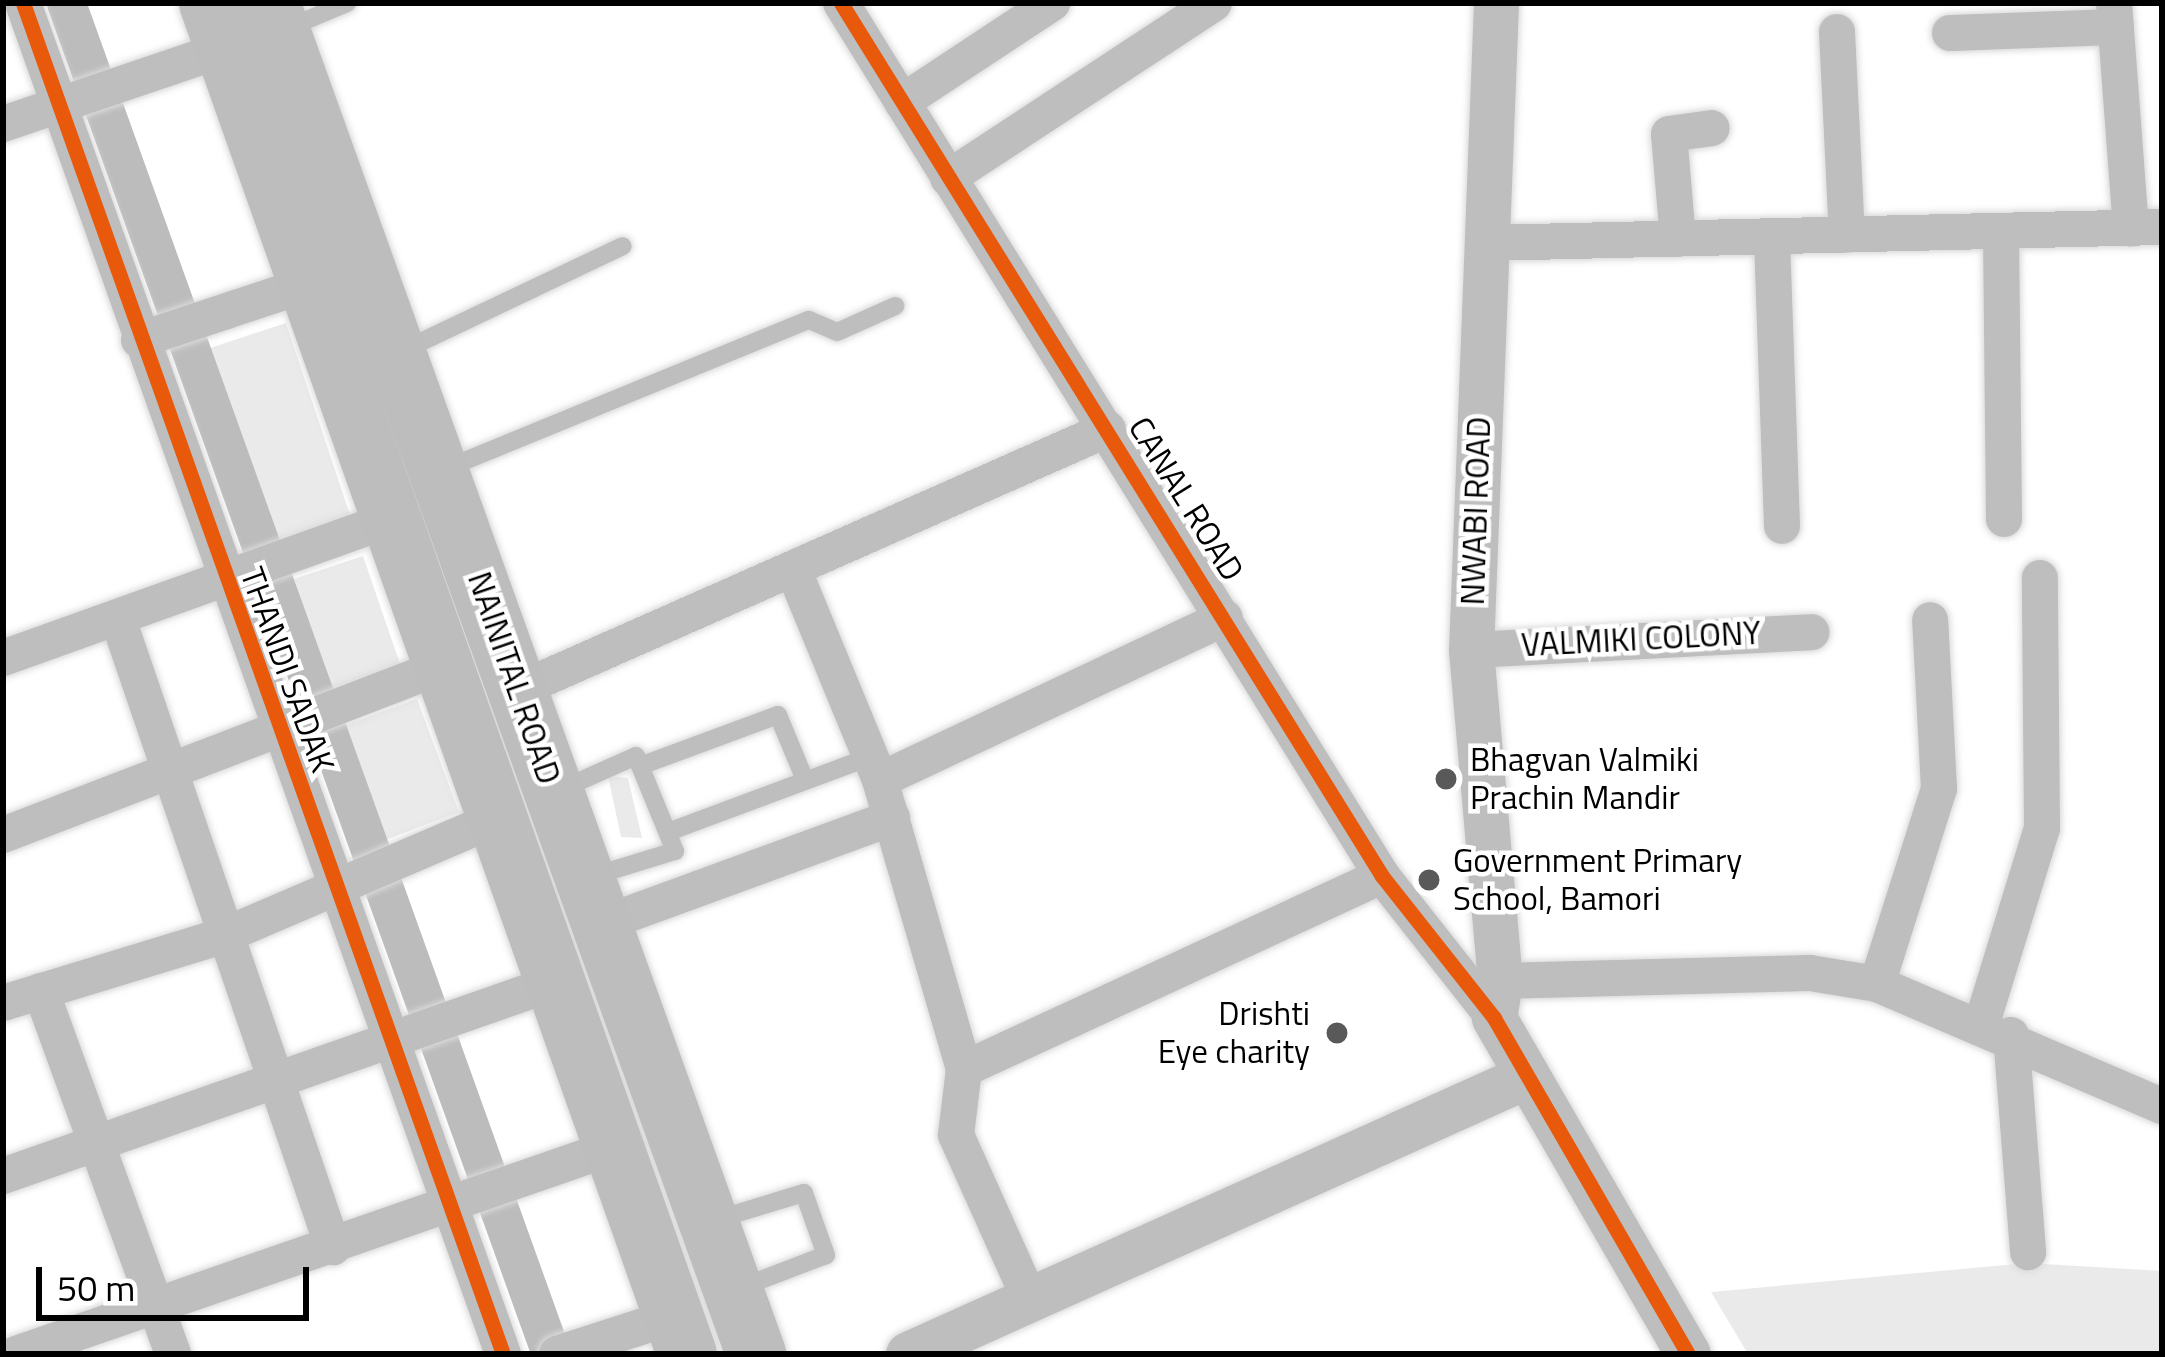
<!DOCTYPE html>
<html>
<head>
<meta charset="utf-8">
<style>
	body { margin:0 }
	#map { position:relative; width:2165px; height:1357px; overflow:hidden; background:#fff; font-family:"Titillium Web",sans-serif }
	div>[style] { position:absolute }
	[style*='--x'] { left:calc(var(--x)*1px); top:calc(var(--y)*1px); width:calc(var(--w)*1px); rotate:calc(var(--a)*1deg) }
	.green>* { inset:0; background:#eaeaea }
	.canal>* { height:39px; margin:-19.5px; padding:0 19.5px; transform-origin:19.5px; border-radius:19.5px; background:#bcbcbc }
	.roads { filter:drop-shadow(0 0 3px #dbdbdb) drop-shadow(0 0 3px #dbdbdb) }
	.service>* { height:18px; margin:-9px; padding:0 9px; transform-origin:9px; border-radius:9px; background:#bebebe }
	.minor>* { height:36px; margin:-18px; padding:0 18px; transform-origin:18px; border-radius:18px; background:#bebebe }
	.tertiary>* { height:45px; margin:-22.5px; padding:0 22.5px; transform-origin:22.5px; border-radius:22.5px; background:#bebebe }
	.trunk>* { height:60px; margin:-30px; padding:0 30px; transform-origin:30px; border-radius:30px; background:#bdbdbd }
	.cycleway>* { height:15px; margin:-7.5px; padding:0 7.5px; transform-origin:7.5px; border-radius:7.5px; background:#e8590c }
	.dots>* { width:33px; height:33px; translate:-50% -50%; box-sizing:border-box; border:6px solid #fff; border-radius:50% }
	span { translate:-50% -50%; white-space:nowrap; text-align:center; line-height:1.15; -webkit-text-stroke:9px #fff; paint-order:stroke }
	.street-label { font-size:33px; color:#000 }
	.poi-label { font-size:33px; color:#000 }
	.left { translate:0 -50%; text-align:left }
	.right { translate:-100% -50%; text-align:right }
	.frame { position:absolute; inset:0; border:6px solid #000; pointer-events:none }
	.scale { position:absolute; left:36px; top:1267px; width:273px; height:54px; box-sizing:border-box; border:6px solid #000; border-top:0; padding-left:15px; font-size:36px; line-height:42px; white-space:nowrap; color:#000; -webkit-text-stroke:9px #fff; paint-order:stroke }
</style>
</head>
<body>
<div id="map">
	<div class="green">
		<div style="clip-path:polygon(286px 323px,352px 521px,273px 547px,207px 349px)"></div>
		<div style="clip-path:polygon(363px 556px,400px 664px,330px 689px,294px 579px)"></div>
		<div style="clip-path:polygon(417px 699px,459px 812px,383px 841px,341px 727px)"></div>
		<div style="clip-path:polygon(608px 776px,628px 778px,642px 838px,621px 837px)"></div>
		<div style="clip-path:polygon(2027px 1263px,2162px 1271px,2162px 1354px,1748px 1354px,1711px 1292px)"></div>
	</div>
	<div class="canal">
		<div style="--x:66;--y:3;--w:1435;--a:70.25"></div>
	</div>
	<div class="roads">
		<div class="service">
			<div style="--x:290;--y:27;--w:62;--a:-22.8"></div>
			<div style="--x:404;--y:350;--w:242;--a:-25.4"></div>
			<div style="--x:445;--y:469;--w:393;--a:-22.3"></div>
			<div style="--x:809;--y:320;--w:30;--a:23"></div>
			<div style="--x:837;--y:332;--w:64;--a:-24.1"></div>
			<div style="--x:640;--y:766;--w:147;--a:-20.3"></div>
			<div style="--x:778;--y:715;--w:70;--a:67.4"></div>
			<div style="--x:562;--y:789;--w:81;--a:-24"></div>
			<div style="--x:636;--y:756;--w:103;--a:67.7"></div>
			<div style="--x:675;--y:851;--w:89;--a:163"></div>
			<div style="--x:668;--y:832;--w:218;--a:-20.4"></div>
			<div style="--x:715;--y:1220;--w:93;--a:-16.9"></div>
			<div style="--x:804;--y:1193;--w:66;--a:70.5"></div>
			<div style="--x:826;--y:1255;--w:90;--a:159.1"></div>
		</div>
		<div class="minor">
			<div style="--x:23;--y:3;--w:1434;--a:70.44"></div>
			<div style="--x:841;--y:3;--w:1027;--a:58.21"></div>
			<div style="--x:1382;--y:876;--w:181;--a:51.7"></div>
			<div style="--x:2114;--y:3;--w:226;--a:85.7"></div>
			<div style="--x:1837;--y:32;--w:203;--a:87.2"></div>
			<div style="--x:1950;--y:33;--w:166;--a:-2.1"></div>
			<div style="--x:902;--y:102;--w:180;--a:-33.4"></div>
			<div style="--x:3;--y:124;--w:234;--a:-18.7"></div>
			<div style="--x:948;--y:178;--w:318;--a:-33.3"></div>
			<div style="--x:2001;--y:232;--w:287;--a:89.4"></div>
			<div style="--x:1678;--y:239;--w:105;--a:-94.9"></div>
			<div style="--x:1669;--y:134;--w:43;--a:-7.9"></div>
			<div style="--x:1772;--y:239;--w:287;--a:88"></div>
			<div style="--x:1487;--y:243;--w:675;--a:-1.36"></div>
			<div style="--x:139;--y:340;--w:181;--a:-18.3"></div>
			<div style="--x:796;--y:576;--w:221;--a:67.6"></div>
			<div style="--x:880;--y:780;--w:301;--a:73.8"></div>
			<div style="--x:964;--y:1069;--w:66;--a:96.9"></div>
			<div style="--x:956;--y:1135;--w:181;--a:65.8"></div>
			<div style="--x:119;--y:622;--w:661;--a:71.1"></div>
			<div style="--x:1471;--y:650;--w:341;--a:-3"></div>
			<div style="--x:3;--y:658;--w:418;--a:-19.7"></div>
			<div style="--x:518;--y:690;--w:645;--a:-23.86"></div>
			<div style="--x:880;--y:780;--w:381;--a:-25.2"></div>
			<div style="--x:3;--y:835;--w:475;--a:-21"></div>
			<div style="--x:602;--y:924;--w:309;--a:-20.1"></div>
			<div style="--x:1500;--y:981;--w:310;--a:-1.5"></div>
			<div style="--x:1810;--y:973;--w:68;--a:9.3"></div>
			<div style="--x:1877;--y:984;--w:310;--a:23.2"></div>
			<div style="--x:1877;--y:984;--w:205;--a:-72.4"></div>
			<div style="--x:1939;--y:789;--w:169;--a:-93"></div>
			<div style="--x:41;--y:991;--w:386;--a:70"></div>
			<div style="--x:3;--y:1003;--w:232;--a:-17"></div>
			<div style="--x:225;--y:935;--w:301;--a:-23.2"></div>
			<div style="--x:1982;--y:1023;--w:204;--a:-72.9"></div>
			<div style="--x:2042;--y:828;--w:250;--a:-90.5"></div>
			<div style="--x:2011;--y:1035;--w:218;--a:85.5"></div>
			<div style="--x:964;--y:1069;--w:460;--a:-24.8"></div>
			<div style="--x:3;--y:1176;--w:586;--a:-19.33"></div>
			<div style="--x:16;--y:1354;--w:636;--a:-19.09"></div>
			<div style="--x:557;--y:1354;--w:124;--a:-17.9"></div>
		</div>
		<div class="tertiary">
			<div style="--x:1496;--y:3;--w:647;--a:92.21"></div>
			<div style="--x:1471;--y:650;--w:332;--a:85"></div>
			<div style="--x:1500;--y:981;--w:37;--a:99"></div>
			<div style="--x:1494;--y:1018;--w:388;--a:60"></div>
			<div style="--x:908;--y:1354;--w:679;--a:-24.19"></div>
		</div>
		<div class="trunk">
			<div style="--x:209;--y:3;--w:1433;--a:70.52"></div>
			<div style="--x:270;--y:3;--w:1436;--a:70.21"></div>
		</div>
	</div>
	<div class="cycleway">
		<div style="--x:23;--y:3;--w:1434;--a:70.44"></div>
		<div style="--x:841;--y:3;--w:1027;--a:58.21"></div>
		<div style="--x:1382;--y:876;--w:181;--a:51.7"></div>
		<div style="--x:1494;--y:1018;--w:388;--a:60"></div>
	</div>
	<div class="dots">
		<div style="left:1446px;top:779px;background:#595959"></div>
		<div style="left:1429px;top:880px;background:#595959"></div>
		<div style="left:1337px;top:1033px;background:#595959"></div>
	</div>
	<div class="street-label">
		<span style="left:1186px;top:499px;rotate:58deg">CANAL ROAD</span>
		<span style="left:1476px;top:511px;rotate:-88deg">NWABI ROAD</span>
		<span style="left:1641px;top:639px;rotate:-3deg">VALMIKI COLONY</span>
		<span style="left:287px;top:670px;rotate:70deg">THANDI SADAK</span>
		<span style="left:514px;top:678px;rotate:71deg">NAINITAL ROAD</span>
	</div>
	<div class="poi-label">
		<span class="left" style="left:1470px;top:779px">Bhagvan Valmiki<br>Prachin Mandir</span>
		<span class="left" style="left:1453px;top:880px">Government Primary<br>School, Bamori</span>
		<span class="right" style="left:1310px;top:1033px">Drishti<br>Eye charity</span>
	</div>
	<div class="frame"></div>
	<div class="scale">50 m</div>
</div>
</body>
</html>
